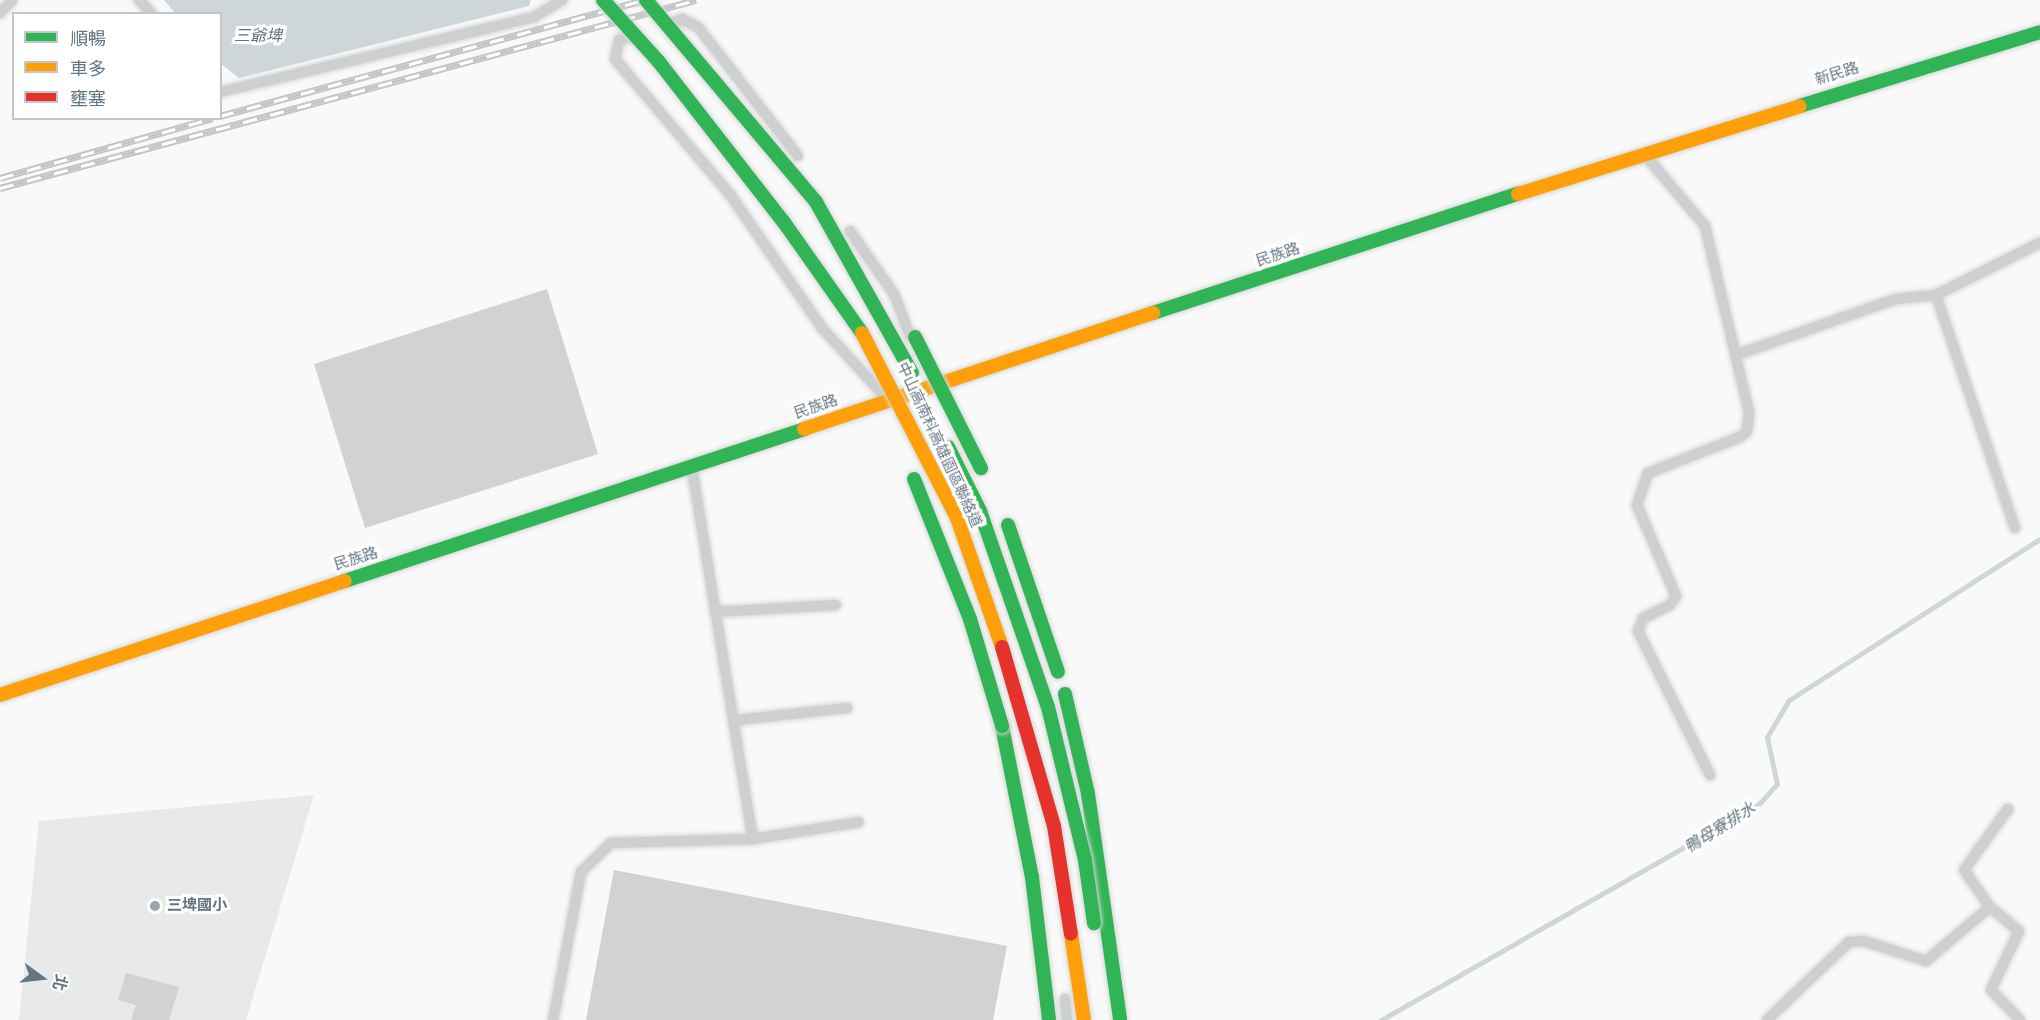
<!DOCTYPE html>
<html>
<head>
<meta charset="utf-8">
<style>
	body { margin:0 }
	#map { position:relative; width:2040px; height:1020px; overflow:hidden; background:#f9f9f9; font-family:"Work Sans","Noto Sans TC",sans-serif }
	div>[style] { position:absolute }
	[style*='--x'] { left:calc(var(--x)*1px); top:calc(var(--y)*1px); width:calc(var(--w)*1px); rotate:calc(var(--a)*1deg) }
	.built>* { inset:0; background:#e8e9e9 }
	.water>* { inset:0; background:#ced6d9 }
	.stream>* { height:5px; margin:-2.5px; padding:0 2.5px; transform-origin:2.5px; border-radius:2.5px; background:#ced6d9 }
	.building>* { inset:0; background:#d0d2d3 }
	.roads { filter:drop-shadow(0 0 2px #d5d6d7) drop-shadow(0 0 2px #d5d6d7) }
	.lane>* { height:10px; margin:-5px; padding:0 5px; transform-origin:5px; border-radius:5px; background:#cecfd0 }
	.fast>* { height:14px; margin:-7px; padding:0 7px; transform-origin:7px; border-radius:7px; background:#30b455 }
	.slow>* { height:14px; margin:-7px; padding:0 7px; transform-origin:7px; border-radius:7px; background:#ff9f0a }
	.rail>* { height:7px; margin-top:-3.5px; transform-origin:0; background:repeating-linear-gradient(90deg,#fff 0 14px,#c3c5c6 0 28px); box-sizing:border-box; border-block:2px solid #c3c5c6 }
	.bridges { filter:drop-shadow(0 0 2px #d5d6d6) drop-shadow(0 0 2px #d5d6d6) }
	.fast-bridge>* { height:14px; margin:-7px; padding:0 7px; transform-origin:7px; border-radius:7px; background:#30b455 }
	.slow-bridge>* { height:14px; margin:-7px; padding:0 7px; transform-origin:7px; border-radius:7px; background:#ff9f0a }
	.jam-bridge>* { height:14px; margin:-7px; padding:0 7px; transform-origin:7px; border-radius:7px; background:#e5322d }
	.dots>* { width:16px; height:16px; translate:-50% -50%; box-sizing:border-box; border:3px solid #fff; border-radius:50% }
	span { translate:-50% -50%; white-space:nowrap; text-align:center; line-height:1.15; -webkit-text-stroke:6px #fff; paint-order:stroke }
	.street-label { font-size:15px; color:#657683 }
	.poi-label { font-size:15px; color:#657683; font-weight:700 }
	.left { translate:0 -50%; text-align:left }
	.water-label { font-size:16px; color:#60757c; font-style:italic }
	.legend { position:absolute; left:12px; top:12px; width:210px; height:108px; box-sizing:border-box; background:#fff; border:2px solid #c1c8cd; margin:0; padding:8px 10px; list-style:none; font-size:18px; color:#657683 }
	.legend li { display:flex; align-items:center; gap:12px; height:30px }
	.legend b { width:30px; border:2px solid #c1c8cd }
	.north { position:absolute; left:12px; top:948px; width:60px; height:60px; -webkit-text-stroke:4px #fff; paint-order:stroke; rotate:105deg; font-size:16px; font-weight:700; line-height:24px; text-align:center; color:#657683 }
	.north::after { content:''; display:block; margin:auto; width:21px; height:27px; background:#657683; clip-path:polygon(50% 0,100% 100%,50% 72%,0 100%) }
</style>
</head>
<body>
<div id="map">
	<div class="built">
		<div style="clip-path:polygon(314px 795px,246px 1020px,19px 1020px,39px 821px)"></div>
	</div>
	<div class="water">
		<div style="clip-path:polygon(164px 0,531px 0,529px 6px,239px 78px,221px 64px,220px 14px,175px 13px)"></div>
	</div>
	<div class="stream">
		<div style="--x:1381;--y:1020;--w:434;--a:-29.7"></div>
		<div style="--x:1758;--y:805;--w:28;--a:-48"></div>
		<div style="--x:1777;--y:784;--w:48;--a:-102"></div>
		<div style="--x:1767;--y:737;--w:43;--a:-59.3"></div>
		<div style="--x:1789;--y:700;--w:298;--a:-32.7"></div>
	</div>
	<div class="building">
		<div style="clip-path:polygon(547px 289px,598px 454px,365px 528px,314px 364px)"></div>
		<div style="clip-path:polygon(614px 870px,1007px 946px,993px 1020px,586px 1020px)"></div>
		<div style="clip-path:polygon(126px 973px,179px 987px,169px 1020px,131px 1020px,136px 1005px,118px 1000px)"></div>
	</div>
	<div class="roads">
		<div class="lane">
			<div style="--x:139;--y:0;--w:19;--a:47"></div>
			<div style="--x:0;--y:13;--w:18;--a:-47"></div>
			<div style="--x:672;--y:23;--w:11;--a:-22"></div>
			<div style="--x:682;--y:19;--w:18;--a:27"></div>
			<div style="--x:698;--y:27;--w:163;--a:52.2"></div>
			<div style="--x:629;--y:37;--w:10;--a:163"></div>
			<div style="--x:619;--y:40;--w:19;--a:102"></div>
			<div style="--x:615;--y:59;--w:180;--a:49.7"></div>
			<div style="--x:731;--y:196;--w:160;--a:55.4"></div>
			<div style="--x:822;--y:328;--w:92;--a:47.6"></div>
			<div style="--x:220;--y:92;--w:323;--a:-13.4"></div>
			<div style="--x:534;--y:17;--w:33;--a:-31"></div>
			<div style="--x:1646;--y:156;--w:92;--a:49.9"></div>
			<div style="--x:1705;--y:226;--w:191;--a:76.7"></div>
			<div style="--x:1749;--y:412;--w:19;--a:96"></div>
			<div style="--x:1747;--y:431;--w:9;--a:139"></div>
			<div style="--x:1740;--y:437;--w:99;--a:158.6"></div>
			<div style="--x:1648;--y:473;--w:34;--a:109"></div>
			<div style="--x:1637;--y:505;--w:99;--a:66.8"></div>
			<div style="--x:1676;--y:596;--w:11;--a:124"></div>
			<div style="--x:1670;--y:605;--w:30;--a:154"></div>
			<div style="--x:1643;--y:618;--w:14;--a:111"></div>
			<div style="--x:1638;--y:631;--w:161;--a:63.4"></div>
			<div style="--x:850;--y:231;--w:77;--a:55.1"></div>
			<div style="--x:894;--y:294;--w:45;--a:69.1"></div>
			<div style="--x:1936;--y:295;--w:246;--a:71.3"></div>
			<div style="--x:1736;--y:355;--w:170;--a:-19.3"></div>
			<div style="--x:1896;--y:299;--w:40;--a:-5.7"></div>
			<div style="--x:1936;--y:295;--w:116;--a:-26.6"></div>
			<div style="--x:692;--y:468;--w:376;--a:80.7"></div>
			<div style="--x:715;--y:612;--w:121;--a:-3.3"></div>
			<div style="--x:738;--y:720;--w:110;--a:-6.3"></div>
			<div style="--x:2008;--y:809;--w:75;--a:125.8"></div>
			<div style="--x:1964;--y:870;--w:45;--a:54.9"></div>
			<div style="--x:1990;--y:907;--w:38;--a:40"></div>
			<div style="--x:2019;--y:931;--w:65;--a:115.4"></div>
			<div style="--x:1991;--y:990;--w:42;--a:46"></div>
			<div style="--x:1065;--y:999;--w:21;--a:85"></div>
			<div style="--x:553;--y:1020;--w:151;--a:-79.3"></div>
			<div style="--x:581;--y:872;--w:42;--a:-44"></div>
			<div style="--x:611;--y:843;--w:142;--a:-1.6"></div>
			<div style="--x:753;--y:839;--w:107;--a:-9.1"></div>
			<div style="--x:1767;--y:1020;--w:113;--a:-43.6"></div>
			<div style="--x:1849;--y:942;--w:15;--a:-4"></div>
			<div style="--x:1864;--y:941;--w:65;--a:17.9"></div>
			<div style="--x:1926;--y:961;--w:84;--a:-40.2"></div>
		</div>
		<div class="fast">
			<div style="--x:1800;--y:106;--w:251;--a:-17.1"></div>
			<div style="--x:1153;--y:313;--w:384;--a:-18.1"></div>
			<div style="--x:345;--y:581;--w:484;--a:-18.3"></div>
			<div style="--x:1065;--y:694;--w:103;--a:77"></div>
			<div style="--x:1088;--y:794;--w:228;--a:81.9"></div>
			<div style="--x:1002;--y:726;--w:154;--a:78.8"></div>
			<div style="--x:1032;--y:877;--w:144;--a:83.2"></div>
		</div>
		<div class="slow">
			<div style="--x:1518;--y:194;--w:295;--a:-17.3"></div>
			<div style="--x:804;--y:429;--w:368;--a:-18.4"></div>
			<div style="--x:0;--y:695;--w:363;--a:-18.3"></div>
		</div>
	</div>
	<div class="rail">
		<div style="--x:220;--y:116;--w:440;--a:-15.3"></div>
		<div style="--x:0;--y:178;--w:221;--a:-15.7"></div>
		<div style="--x:0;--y:188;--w:721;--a:-15.12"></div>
	</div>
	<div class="bridges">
		<div class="fast-bridge">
			<div style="--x:603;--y:0;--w:84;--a:47.9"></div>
			<div style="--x:659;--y:62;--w:202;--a:52.1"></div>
			<div style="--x:783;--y:221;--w:137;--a:54.8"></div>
			<div style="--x:646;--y:0;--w:264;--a:49.9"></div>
			<div style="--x:816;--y:202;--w:196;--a:60.7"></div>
			<div style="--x:915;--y:337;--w:147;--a:63.3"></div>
			<div style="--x:948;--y:447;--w:72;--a:63.4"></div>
			<div style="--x:980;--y:511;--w:207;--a:70.9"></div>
			<div style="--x:1048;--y:707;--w:157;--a:76.4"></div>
			<div style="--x:1085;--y:860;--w:64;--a:81.9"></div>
			<div style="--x:914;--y:479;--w:151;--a:68.2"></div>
			<div style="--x:970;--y:619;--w:112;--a:73.3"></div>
			<div style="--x:1008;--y:525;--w:155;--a:71.2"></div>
		</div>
		<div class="slow-bridge">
			<div style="--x:862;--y:333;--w:208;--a:62.8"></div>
			<div style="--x:957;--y:518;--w:137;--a:70.8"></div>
			<div style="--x:1071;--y:934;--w:87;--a:81.4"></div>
		</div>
		<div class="jam-bridge">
			<div style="--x:1002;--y:647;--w:186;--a:73.8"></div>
			<div style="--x:1054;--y:826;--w:109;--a:81.1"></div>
		</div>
	</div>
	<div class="dots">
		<div style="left:155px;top:906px;background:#99a4ac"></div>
	</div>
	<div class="street-label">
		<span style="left:1837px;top:74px;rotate:-17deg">新民路</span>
		<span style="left:1278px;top:255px;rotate:-18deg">民族路</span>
		<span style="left:816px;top:407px;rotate:-19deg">民族路</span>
		<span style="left:939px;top:445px;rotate:65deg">中山高南科高雄園區聯絡道</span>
		<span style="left:356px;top:559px;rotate:-17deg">民族路</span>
	</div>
	<div class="poi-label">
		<span class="left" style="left:167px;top:906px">三埤國小</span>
	</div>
	<div class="water-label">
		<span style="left:258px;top:36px">三爺埤</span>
		<span style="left:1720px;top:828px;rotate:-32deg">鴨母寮排水</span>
	</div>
	<ul class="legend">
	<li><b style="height:8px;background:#30b455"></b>順暢</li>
	<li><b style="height:8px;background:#ff9f0a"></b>車多</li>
	<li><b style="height:8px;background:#e5322d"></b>壅塞</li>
	</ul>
	<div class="north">北</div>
</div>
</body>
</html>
